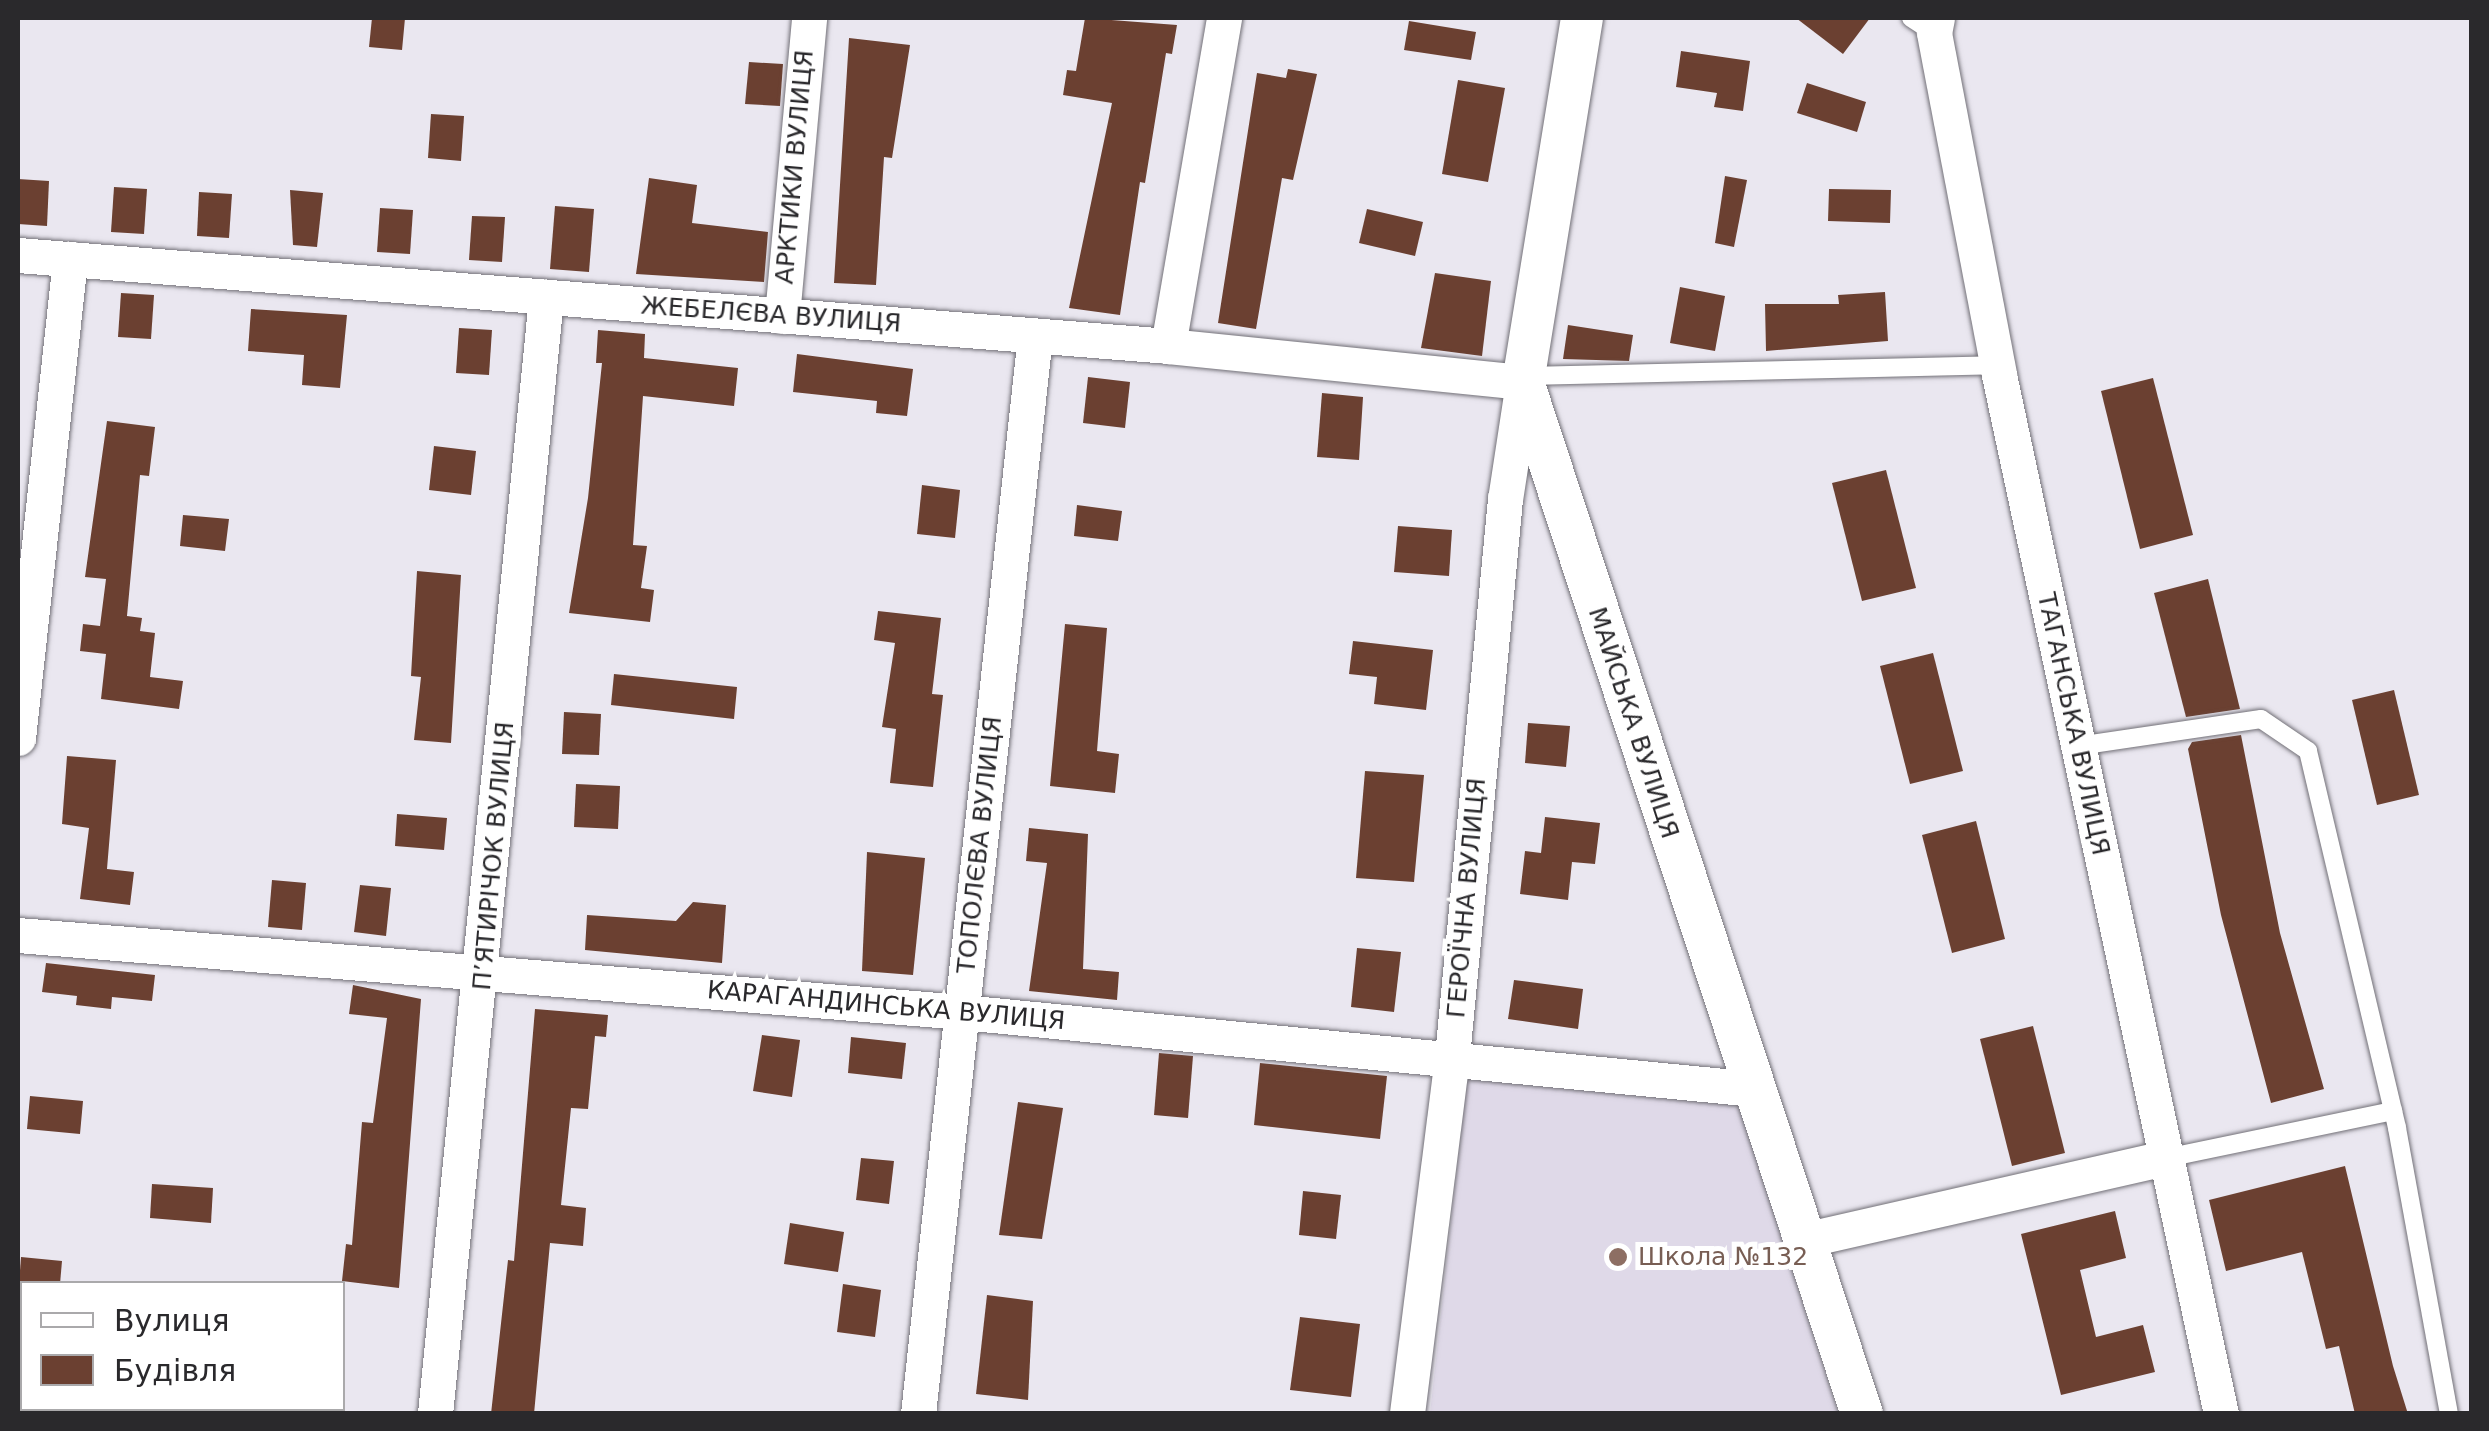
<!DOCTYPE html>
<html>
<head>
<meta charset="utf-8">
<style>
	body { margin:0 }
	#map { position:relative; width:2489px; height:1431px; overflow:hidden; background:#eae7f0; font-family:"DejaVu Sans",sans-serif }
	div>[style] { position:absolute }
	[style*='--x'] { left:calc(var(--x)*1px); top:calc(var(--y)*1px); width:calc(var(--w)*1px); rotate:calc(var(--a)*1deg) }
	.built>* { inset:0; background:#dfd9e8 }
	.building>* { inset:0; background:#6b4031 }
	.roads { filter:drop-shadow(0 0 2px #727077) drop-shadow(0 0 2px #727077) }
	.service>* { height:18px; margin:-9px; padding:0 9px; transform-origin:9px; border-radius:9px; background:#fff }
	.minor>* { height:35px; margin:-17.5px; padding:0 17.5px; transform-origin:17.5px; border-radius:17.5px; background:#fff }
	.tertiary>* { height:42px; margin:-21px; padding:0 21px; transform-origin:21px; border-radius:21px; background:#fff }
	.dots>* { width:28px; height:28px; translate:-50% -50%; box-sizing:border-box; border:5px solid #fff; border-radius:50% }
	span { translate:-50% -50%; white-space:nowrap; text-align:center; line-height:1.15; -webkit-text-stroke:10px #fff; paint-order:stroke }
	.street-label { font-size:25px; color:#2a292c }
	.education-label { font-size:25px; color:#785e54 }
	.left { translate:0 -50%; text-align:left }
	.frame { position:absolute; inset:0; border:20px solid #2a292c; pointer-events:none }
	.legend { position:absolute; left:20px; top:1281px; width:325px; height:130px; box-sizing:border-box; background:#fff; border:2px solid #aaa9ab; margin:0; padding:12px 18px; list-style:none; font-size:30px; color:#2a292c }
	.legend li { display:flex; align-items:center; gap:20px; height:50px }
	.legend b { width:50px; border:2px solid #aaa9ab }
</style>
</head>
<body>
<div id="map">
	<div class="built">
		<div style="clip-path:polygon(1467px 1076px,1738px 1101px,1838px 1413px,1430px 1414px)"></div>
	</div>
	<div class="building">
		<div style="clip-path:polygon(372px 18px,405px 18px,402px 50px,369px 47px)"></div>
		<div style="clip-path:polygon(1085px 18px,1177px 25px,1172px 54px,1166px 53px,1145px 183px,1140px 182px,1120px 315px,1069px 308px,1112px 103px,1063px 95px,1067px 70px,1076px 71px)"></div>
		<div style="clip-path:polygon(1796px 18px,1870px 18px,1843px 54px)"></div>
		<div style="clip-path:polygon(1409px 21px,1476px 32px,1471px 60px,1404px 50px)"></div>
		<div style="clip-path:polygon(849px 38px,910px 45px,892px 158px,884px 157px,876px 285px,834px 283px)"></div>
		<div style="clip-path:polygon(1681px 51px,1750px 61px,1743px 111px,1714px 107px,1717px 93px,1676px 87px)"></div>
		<div style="clip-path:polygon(749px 62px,783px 64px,780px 106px,745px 104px)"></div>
		<div style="clip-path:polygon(1288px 69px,1317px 74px,1293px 180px,1282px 178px,1256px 329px,1218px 323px,1257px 73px,1286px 78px)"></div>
		<div style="clip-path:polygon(1458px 80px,1505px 88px,1488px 182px,1442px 174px)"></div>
		<div style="clip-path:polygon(1807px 83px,1866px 102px,1857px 132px,1797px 113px)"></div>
		<div style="clip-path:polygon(431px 114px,464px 116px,461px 161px,428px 158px)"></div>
		<div style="clip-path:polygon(1725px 176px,1747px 180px,1734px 247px,1715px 243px)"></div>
		<div style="clip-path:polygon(649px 178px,697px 185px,692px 223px,768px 232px,764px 282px,636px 274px)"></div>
		<div style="clip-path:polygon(18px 179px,49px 181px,47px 226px,18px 224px)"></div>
		<div style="clip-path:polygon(114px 187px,147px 189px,144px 234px,111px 232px)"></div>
		<div style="clip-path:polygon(1829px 189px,1891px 190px,1890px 223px,1828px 221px)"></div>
		<div style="clip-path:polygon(290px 190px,323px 193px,317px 247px,293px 245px)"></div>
		<div style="clip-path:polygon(199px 192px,232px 194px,229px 238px,197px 236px)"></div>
		<div style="clip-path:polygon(555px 206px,594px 209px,589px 272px,550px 269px)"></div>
		<div style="clip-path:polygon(380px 208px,413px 210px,410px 254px,377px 252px)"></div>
		<div style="clip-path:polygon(1367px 209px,1423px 222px,1415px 256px,1359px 243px)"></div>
		<div style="clip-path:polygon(472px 216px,505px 217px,502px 262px,469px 260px)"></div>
		<div style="clip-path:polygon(1435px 273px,1491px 281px,1482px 356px,1421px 348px)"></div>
		<div style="clip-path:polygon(1680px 287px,1725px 296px,1715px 351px,1670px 343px)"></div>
		<div style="clip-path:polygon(1885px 292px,1888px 341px,1766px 351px,1765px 304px,1839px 304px,1838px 295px)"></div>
		<div style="clip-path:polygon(121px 293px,154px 295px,151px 339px,118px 337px)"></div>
		<div style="clip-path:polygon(251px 309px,347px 315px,340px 388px,302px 385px,304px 355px,248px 351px)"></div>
		<div style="clip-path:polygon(1568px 325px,1633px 335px,1629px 361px,1563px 359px)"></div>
		<div style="clip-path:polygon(459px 328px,492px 330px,489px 375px,456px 373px)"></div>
		<div style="clip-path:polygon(598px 330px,645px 334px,644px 358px,738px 368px,734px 406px,643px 396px,633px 545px,647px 546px,641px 588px,654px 590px,650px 622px,569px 613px,588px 498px,602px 363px,596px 363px)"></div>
		<div style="clip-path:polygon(797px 354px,913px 369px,907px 416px,876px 413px,877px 401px,793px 392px)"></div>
		<div style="clip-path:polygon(1088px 377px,1130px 382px,1125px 428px,1083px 423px)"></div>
		<div style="clip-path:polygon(2153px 378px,2193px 535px,2140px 549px,2101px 391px)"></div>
		<div style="clip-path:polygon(1322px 393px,1363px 397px,1359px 460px,1317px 457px)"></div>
		<div style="clip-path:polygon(107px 421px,155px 427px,149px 476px,140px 475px,127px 616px,142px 618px,140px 631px,155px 633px,150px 677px,183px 681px,179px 709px,101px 699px,106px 654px,80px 651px,83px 624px,100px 626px,106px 579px,85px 577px)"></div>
		<div style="clip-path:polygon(434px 446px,476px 451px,471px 495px,429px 490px)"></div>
		<div style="clip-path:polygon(1886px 470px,1916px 588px,1862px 601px,1832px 483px)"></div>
		<div style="clip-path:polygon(922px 485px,960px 490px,955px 538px,917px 534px)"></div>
		<div style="clip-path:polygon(1077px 505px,1122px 511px,1118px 541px,1074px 536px)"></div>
		<div style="clip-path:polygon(183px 515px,229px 519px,225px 551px,180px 546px)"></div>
		<div style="clip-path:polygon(1398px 526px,1452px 530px,1449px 576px,1394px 572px)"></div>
		<div style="clip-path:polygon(417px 571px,461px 575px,451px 743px,414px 740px,421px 677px,411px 676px)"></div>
		<div style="clip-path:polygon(2208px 579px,2240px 709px,2186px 717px,2154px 593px)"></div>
		<div style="clip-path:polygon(878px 611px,941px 618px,932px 694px,943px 695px,933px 787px,890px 783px,896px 729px,882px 727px,895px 643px,874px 640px)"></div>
		<div style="clip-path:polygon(1065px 624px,1107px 628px,1097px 751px,1119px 754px,1115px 793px,1050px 786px)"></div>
		<div style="clip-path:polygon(1353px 641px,1433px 650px,1426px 710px,1374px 704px,1377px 677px,1349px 674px)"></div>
		<div style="clip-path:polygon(1933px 653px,1963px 771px,1910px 784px,1880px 666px)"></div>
		<div style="clip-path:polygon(614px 674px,737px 687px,734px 719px,611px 705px)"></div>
		<div style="clip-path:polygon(2394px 690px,2419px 795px,2377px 805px,2352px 700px)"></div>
		<div style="clip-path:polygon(564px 712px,601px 714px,599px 755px,562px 754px)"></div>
		<div style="clip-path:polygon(1528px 723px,1570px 726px,1566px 767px,1525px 763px)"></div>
		<div style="clip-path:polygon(2241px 735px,2280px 933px,2324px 1089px,2271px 1103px,2221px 915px,2188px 749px,2192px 742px)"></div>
		<div style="clip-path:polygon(67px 756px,116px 760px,107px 869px,134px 872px,130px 905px,80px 899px,89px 828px,62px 824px)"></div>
		<div style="clip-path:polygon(1365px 771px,1424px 775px,1414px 882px,1356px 878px)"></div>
		<div style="clip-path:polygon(576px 784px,620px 786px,618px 829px,574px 827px)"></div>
		<div style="clip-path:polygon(397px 814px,447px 818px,444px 850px,395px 846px)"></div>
		<div style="clip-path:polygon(1545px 817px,1600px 823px,1595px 864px,1572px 862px,1568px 900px,1520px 894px,1525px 851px,1541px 853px)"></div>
		<div style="clip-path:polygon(1976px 821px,2005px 939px,1952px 953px,1922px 835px)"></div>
		<div style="clip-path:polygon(1029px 828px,1088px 834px,1083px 969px,1119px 972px,1117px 1000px,1029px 991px,1047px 863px,1026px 861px)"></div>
		<div style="clip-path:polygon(867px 852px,925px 858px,913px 975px,862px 971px)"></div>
		<div style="clip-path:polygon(272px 880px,306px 883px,302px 930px,268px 927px)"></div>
		<div style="clip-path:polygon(360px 885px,391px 888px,386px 936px,354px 932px)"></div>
		<div style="clip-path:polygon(693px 902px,726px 905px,722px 963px,585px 950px,587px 915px,676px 921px)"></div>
		<div style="clip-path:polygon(1357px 948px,1401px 952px,1394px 1012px,1351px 1007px)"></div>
		<div style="clip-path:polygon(46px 963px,155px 975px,152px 1001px,112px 997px,111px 1009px,76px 1005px,77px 996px,42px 992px)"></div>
		<div style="clip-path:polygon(1514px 980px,1583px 989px,1578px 1029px,1508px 1019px)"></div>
		<div style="clip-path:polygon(353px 985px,421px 999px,399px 1288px,342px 1281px,346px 1244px,352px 1245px,362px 1122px,373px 1123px,387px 1018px,349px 1014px)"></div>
		<div style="clip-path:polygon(535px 1009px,608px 1015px,606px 1037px,595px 1036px,588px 1109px,571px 1108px,561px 1205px,586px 1208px,583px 1246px,550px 1243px,534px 1414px,491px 1414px,508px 1260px,514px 1261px)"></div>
		<div style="clip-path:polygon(2033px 1026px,2065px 1153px,2012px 1166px,1980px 1039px)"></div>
		<div style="clip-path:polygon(762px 1035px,800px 1040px,792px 1097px,753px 1091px)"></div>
		<div style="clip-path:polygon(851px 1037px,906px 1043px,902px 1079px,848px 1073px)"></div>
		<div style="clip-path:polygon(1159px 1053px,1193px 1056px,1188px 1118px,1154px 1115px)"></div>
		<div style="clip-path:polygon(1260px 1063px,1387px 1076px,1380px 1139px,1254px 1125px)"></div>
		<div style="clip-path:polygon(30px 1096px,83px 1101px,80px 1134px,27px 1129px)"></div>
		<div style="clip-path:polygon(1018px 1102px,1063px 1108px,1042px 1239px,999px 1235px)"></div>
		<div style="clip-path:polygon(861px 1158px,894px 1161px,889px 1204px,856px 1200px)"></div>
		<div style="clip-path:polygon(2345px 1166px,2393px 1366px,2408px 1414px,2355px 1414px,2339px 1346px,2326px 1349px,2302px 1252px,2226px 1271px,2209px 1200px)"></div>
		<div style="clip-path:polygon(152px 1184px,213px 1188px,211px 1223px,150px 1218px)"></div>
		<div style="clip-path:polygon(1303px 1191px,1341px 1195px,1336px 1239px,1299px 1235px)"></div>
		<div style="clip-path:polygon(2115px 1211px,2126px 1258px,2080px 1270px,2096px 1337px,2143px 1325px,2155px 1372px,2061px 1395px,2021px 1234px)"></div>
		<div style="clip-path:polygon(790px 1223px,844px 1232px,838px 1272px,784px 1264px)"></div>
		<div style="clip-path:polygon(21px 1257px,62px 1261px,60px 1284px,19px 1284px)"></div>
		<div style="clip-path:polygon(843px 1284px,881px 1290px,875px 1337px,837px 1332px)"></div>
		<div style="clip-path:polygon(987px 1295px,1033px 1301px,1028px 1400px,976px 1394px)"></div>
		<div style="clip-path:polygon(1300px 1317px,1360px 1324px,1351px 1397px,1290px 1390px)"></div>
	</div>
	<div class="roads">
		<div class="service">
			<div style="--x:1911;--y:18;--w:27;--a:33"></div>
			<div style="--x:1525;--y:376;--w:472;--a:-1.3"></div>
			<div style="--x:2078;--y:746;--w:185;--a:-8.4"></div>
			<div style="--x:2261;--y:719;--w:57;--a:34.2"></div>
			<div style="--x:2308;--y:751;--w:387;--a:76.7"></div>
			<div style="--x:2397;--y:1128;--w:291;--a:79.7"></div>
			<div style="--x:2166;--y:1158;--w:232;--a:-11.7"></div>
		</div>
		<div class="minor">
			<div style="--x:1937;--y:18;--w:15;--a:101"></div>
			<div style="--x:1934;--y:33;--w:348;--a:79.2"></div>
			<div style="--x:1999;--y:375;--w:1062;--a:77.94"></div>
			<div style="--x:18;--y:255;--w:1154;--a:4.52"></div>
			<div style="--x:1168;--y:346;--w:357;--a:5.8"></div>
			<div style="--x:1523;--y:382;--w:118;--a:98.7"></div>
			<div style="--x:1505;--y:499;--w:561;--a:95.43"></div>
			<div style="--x:1452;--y:1057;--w:360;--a:97.2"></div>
			<div style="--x:782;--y:316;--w:299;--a:-84.8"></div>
			<div style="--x:1168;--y:346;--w:333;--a:-80.3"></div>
			<div style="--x:18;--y:738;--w:482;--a:-83.8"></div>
			<div style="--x:18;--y:935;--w:947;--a:4.66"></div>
			<div style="--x:962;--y:1012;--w:796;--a:5.55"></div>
			<div style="--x:1804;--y:1240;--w:371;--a:-12.8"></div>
			<div style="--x:435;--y:1414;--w:1123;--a:-84.32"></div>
			<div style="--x:918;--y:1414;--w:1084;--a:-83.81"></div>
		</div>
		<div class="tertiary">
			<div style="--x:1582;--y:18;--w:369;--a:99.2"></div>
			<div style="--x:1523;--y:382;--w:1086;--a:71.82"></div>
		</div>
	</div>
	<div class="dots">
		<div style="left:1618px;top:1257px;background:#8d6e63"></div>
	</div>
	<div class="street-label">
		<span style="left:795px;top:167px;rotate:-85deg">АРКТИКИ ВУЛИЦЯ</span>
		<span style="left:771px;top:315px;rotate:4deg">ЖЕБЕЛЄВА ВУЛИЦЯ</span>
		<span style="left:1633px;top:723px;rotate:72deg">МАЙСЬКА ВУЛИЦЯ</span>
		<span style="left:2073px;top:724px;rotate:78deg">ТАГАНСЬКА ВУЛИЦЯ</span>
		<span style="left:980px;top:845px;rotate:-84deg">ТОПОЛЄВА ВУЛИЦЯ</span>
		<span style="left:494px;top:856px;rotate:-85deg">П’ЯТИРІЧОК ВУЛИЦЯ</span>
		<span style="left:1467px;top:898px;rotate:-85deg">ГЕРОЇЧНА ВУЛИЦЯ</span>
		<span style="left:886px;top:1006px;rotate:5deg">КАРАГАНДИНСЬКА ВУЛИЦЯ</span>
	</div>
	<div class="education-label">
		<span class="left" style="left:1638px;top:1257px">Школа №132</span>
	</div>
	<div class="frame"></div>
	<ul class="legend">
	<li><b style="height:12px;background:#fff"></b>Вулиця</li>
	<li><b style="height:28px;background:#6b4031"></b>Будівля</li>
	</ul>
</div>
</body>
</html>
